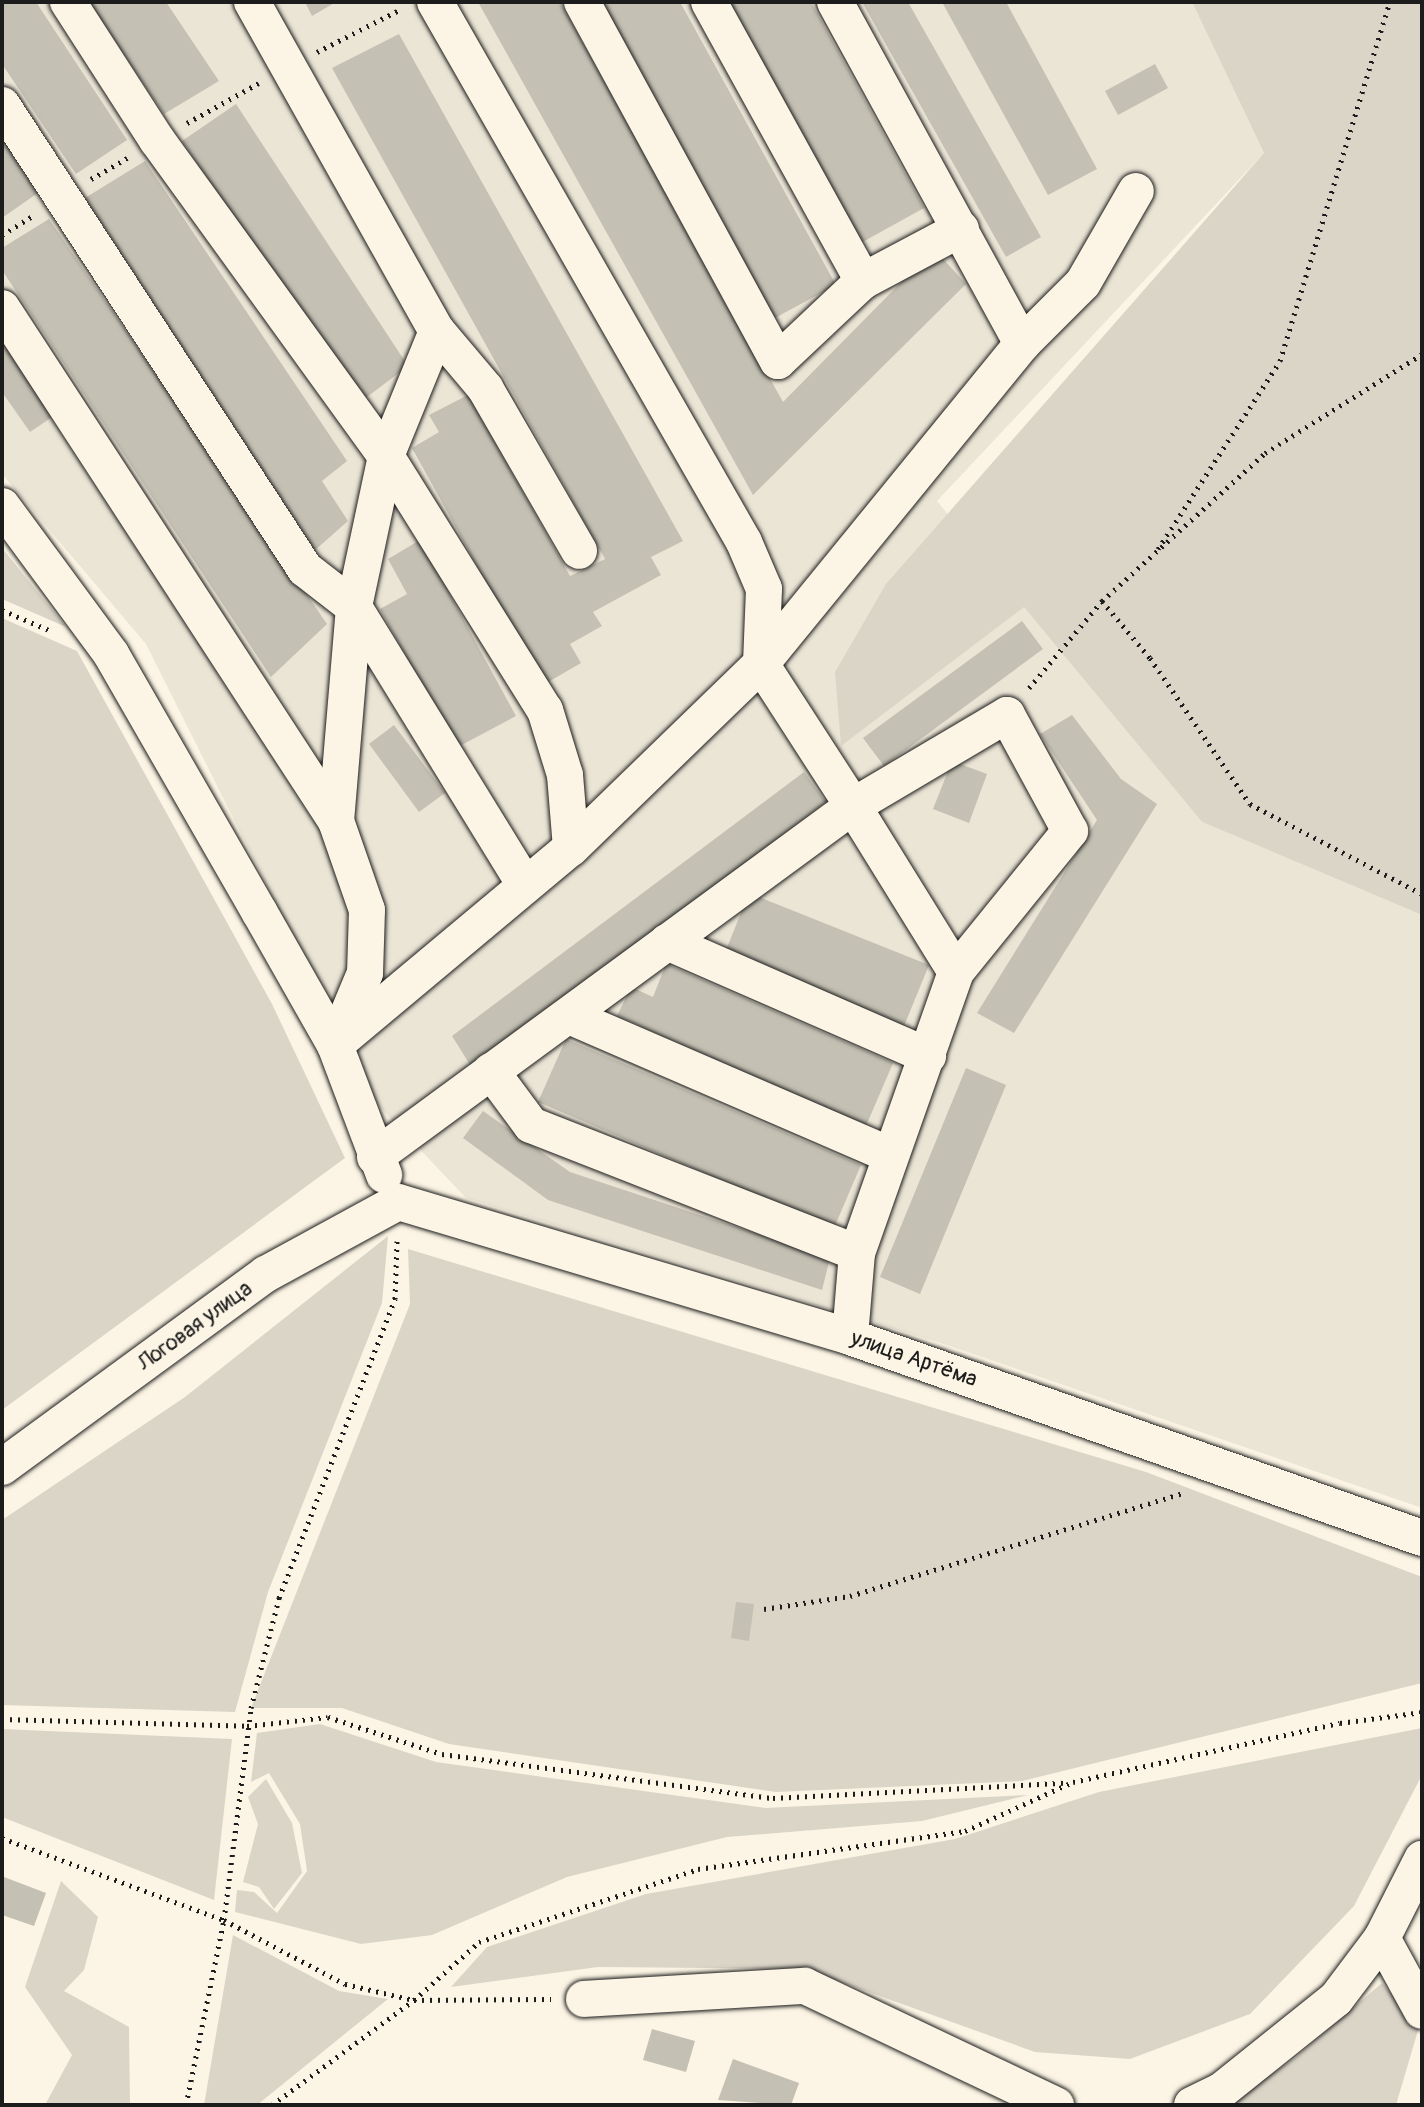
<!DOCTYPE html>
<html>
<head>
<meta charset="utf-8">
<style>
	body { margin:0 }
	#map { position:relative; width:1424px; height:2107px; overflow:hidden; background:#fcf5e5; font-family:Pangolin,sans-serif }
	div>[style] { position:absolute }
	[style*='--x'] { left:calc(var(--x)*1px); top:calc(var(--y)*1px); width:calc(var(--w)*1px); rotate:calc(var(--a)*1deg) }
	.built>* { inset:0; background:#ebe5d6 }
	.green>* { inset:0; background:#dbd5c8 }
	.building>* { inset:0; background:#c4c0b3 }
	.path>* { height:5px; margin-top:-2.5px; transform-origin:0; background:repeating-linear-gradient(90deg,#1c1c1c 0 2px,transparent 0 8px) }
	.roads { filter:drop-shadow(0 0 2px #1c1c1c) drop-shadow(0 0 2px #1c1c1c) }
	.minor>* { height:36px; margin:-18px; padding:0 18px; transform-origin:18px; border-radius:18px; background:#fcf5e5 }
	span { translate:-50% -50%; white-space:nowrap; text-align:center; line-height:1.15; -webkit-text-stroke:7px #fcf5e5; paint-order:stroke }
	.street-label { font-size:22px; color:#1c1c1c }
	.frame { position:absolute; inset:0; border:4px solid #1c1c1c; pointer-events:none }
</style>
</head>
<body>
<div id="map">
	<div class="built">
		<div style="clip-path:polygon(2px 2px,1192px 2px,1264px 153px,937px 501px,1202px 822px,1422px 915px,1422px 1508px,947px 1345px,466px 1198px,376px 1103px,146px 644px,2px 474px)"></div>
	</div>
	<div class="green">
		<div style="clip-path:polygon(1192px 2px,1422px 2px,1422px 915px,1202px 822px,1024px 607px,841px 746px,835px 672px,886px 584px,1264px 153px)"></div>
		<div style="clip-path:polygon(2px 548px,66px 627px,2px 599px)"></div>
		<div style="clip-path:polygon(2px 618px,77px 651px,272px 1004px,345px 1158px,2px 1410px)"></div>
		<div style="clip-path:polygon(388px 1236px,382px 1303px,268px 1592px,235px 1712px,2px 1705px,2px 1520px,185px 1397px)"></div>
		<div style="clip-path:polygon(408px 1249px,1146px 1472px,1422px 1577px,1422px 1683px,1022px 1781px,776px 1792px,449px 1744px,342px 1708px,251px 1708px,410px 1304px)"></div>
		<div style="clip-path:polygon(320px 1724px,436px 1762px,765px 1808px,1028px 1795px,922px 1821px,727px 1837px,567px 1877px,432px 1935px,361px 1944px,235px 1912px,237px 1890px,254px 1892px,277px 1913px,307px 1871px,300px 1824px,269px 1773px,251px 1782px,257px 1733px)"></div>
		<div style="clip-path:polygon(1422px 1728px,1422px 1775px,1354px 1906px,1250px 2014px,1130px 2059px,1035px 2052px,805px 1969px,598px 1967px,451px 1987px,487px 1947px,646px 1894px,955px 1839px,1099px 1792px)"></div>
		<div style="clip-path:polygon(2px 1729px,232px 1739px,214px 1900px,2px 1817px)"></div>
		<div style="clip-path:polygon(266px 1779px,292px 1823px,302px 1873px,274px 1909px,259px 1887px,243px 1882px,258px 1824px,248px 1797px)"></div>
		<div style="clip-path:polygon(61px 1881px,98px 1917px,84px 1970px,64px 1991px,129px 2027px,130px 2105px,45px 2105px,72px 2055px,25px 1987px)"></div>
		<div style="clip-path:polygon(233px 1935px,339px 1991px,388px 1999px,257px 2105px,204px 2105px)"></div>
		<div style="clip-path:polygon(1382px 1983px,1419px 2027px,1396px 2105px,1226px 2105px,1294px 2059px)"></div>
	</div>
	<div class="building">
		<div style="clip-path:polygon(2px 2px,36px 2px,127px 140px,76px 174px,2px 64px)"></div>
		<div style="clip-path:polygon(89px 2px,166px 2px,219px 81px,164px 114px)"></div>
		<div style="clip-path:polygon(305px 2px,336px 2px,312px 16px)"></div>
		<div style="clip-path:polygon(478px 2px,560px 2px,783px 402px,934px 249px,966px 284px,753px 495px)"></div>
		<div style="clip-path:polygon(599px 2px,680px 2px,836px 285px,773px 319px)"></div>
		<div style="clip-path:polygon(726px 2px,811px 2px,924px 208px,859px 244px)"></div>
		<div style="clip-path:polygon(862px 2px,908px 2px,1041px 237px,1006px 257px)"></div>
		<div style="clip-path:polygon(942px 2px,1006px 2px,1097px 169px,1048px 195px)"></div>
		<div style="clip-path:polygon(399px 34px,683px 541px,651px 557px,661px 575px,593px 612px,602px 626px,570px 644px,581px 663px,543px 685px,412px 448px,439px 432px,429px 415px,468px 395px,570px 576px,605px 559px,332px 68px)"></div>
		<div style="clip-path:polygon(1155px 64px,1168px 88px,1118px 115px,1105px 91px)"></div>
		<div style="clip-path:polygon(236px 104px,408px 366px,359px 403px,182px 141px)"></div>
		<div style="clip-path:polygon(2px 134px,42px 190px,2px 218px)"></div>
		<div style="clip-path:polygon(145px 161px,347px 461px,322px 481px,348px 521px,314px 551px,85px 198px)"></div>
		<div style="clip-path:polygon(49px 219px,327px 624px,271px 677px,2px 270px,2px 248px)"></div>
		<div style="clip-path:polygon(2px 332px,58px 413px,30px 432px,2px 392px)"></div>
		<div style="clip-path:polygon(420px 540px,516px 716px,456px 748px,380px 609px,407px 594px,388px 559px)"></div>
		<div style="clip-path:polygon(1022px 621px,1043px 649px,884px 766px,863px 738px)"></div>
		<div style="clip-path:polygon(1072px 715px,1121px 779px,1157px 804px,1014px 1033px,977px 1013px,1097px 820px,1040px 734px)"></div>
		<div style="clip-path:polygon(394px 725px,445px 793px,419px 812px,369px 744px)"></div>
		<div style="clip-path:polygon(952px 761px,987px 774px,969px 823px,933px 809px)"></div>
		<div style="clip-path:polygon(804px 772px,826px 802px,474px 1071px,452px 1036px)"></div>
		<div style="clip-path:polygon(749px 893px,929px 965px,904px 1026px,724px 955px)"></div>
		<div style="clip-path:polygon(666px 964px,893px 1063px,866px 1126px,617px 1016px,631px 987px,653px 997px)"></div>
		<div style="clip-path:polygon(566px 1039px,861px 1165px,834px 1228px,538px 1102px)"></div>
		<div style="clip-path:polygon(966px 1068px,1006px 1085px,920px 1294px,880px 1277px)"></div>
		<div style="clip-path:polygon(483px 1111px,570px 1172px,830px 1258px,822px 1290px,548px 1200px,463px 1138px)"></div>
		<div style="clip-path:polygon(736px 1602px,754px 1604px,749px 1641px,731px 1638px)"></div>
		<div style="clip-path:polygon(4px 1877px,46px 1893px,34px 1926px,2px 1915px)"></div>
		<div style="clip-path:polygon(652px 2029px,695px 2041px,686px 2072px,643px 2060px)"></div>
		<div style="clip-path:polygon(733px 2059px,799px 2083px,791px 2105px,718px 2100px)"></div>
	</div>
	<div class="path">
		<div style="--x:317;--y:52;--w:94;--a:-27.1"></div>
		<div style="--x:187;--y:123;--w:82;--a:-29.1"></div>
		<div style="--x:91;--y:179;--w:42;--a:-30.3"></div>
		<div style="--x:2;--y:235;--w:39;--a:-32"></div>
		<div style="--x:1158;--y:549;--w:224;--a:-57"></div>
		<div style="--x:1280;--y:361;--w:375;--a:-73"></div>
		<div style="--x:1102;--y:601;--w:220;--a:-42.2"></div>
		<div style="--x:1265;--y:453;--w:186;--a:-32.2"></div>
		<div style="--x:2;--y:610;--w:51;--a:23.1"></div>
		<div style="--x:1029;--y:688;--w:114;--a:-50"></div>
		<div style="--x:1102;--y:601;--w:75;--a:49.9"></div>
		<div style="--x:1150;--y:658;--w:177;--a:55.6"></div>
		<div style="--x:1250;--y:804;--w:194;--a:27.6"></div>
		<div style="--x:764;--y:1609;--w:87;--a:-8.6"></div>
		<div style="--x:850;--y:1596;--w:349;--a:-17.2"></div>
		<div style="--x:2;--y:1719;--w:245;--a:1.6"></div>
		<div style="--x:247;--y:1726;--w:81;--a:-6.3"></div>
		<div style="--x:328;--y:1717;--w:120;--a:18"></div>
		<div style="--x:442;--y:1754;--w:334;--a:7.6"></div>
		<div style="--x:773;--y:1798;--w:291;--a:-3"></div>
		<div style="--x:2;--y:1838;--w:237;--a:20.3"></div>
		<div style="--x:224;--y:1920;--w:137;--a:27.9"></div>
		<div style="--x:345;--y:1984;--w:71;--a:13.1"></div>
		<div style="--x:414;--y:2000;--w:87;--a:-41.7"></div>
		<div style="--x:479;--y:1942;--w:231;--a:-18.4"></div>
		<div style="--x:698;--y:1869;--w:270;--a:-8.1"></div>
		<div style="--x:965;--y:1831;--w:119;--a:-24.4"></div>
		<div style="--x:1073;--y:1782;--w:273;--a:-12.5"></div>
		<div style="--x:1340;--y:1723;--w:83;--a:-7.6"></div>
		<div style="--x:186;--y:2105;--w:189;--a:-78.4"></div>
		<div style="--x:224;--y:1920;--w:214;--a:-82.7"></div>
		<div style="--x:251;--y:1708;--w:114;--a:-75.7"></div>
		<div style="--x:279;--y:1598;--w:321;--a:-68.8"></div>
		<div style="--x:395;--y:1299;--w:58;--a:-88"></div>
		<div style="--x:272;--y:2105;--w:177;--a:-36.5"></div>
		<div style="--x:414;--y:2000;--w:137;--a:-0.4"></div>
	</div>
	<div class="roads">
		<div class="minor">
			<div style="--x:68;--y:2;--w:164;--a:57.2"></div>
			<div style="--x:157;--y:140;--w:390;--a:54.1"></div>
			<div style="--x:386;--y:456;--w:154;--a:102"></div>
			<div style="--x:354;--y:607;--w:326;--a:58.4"></div>
			<div style="--x:252;--y:2;--w:377;--a:60.7"></div>
			<div style="--x:437;--y:331;--w:75;--a:49.9"></div>
			<div style="--x:485;--y:388;--w:188;--a:60"></div>
			<div style="--x:435;--y:2;--w:622;--a:60.22"></div>
			<div style="--x:744;--y:542;--w:51;--a:66.9"></div>
			<div style="--x:764;--y:589;--w:75;--a:92.3"></div>
			<div style="--x:761;--y:664;--w:169;--a:57.1"></div>
			<div style="--x:853;--y:806;--w:179;--a:-30.6"></div>
			<div style="--x:1007;--y:715;--w:132;--a:61.5"></div>
			<div style="--x:1070;--y:831;--w:181;--a:129"></div>
			<div style="--x:582;--y:2;--w:409;--a:61.4"></div>
			<div style="--x:778;--y:361;--w:117;--a:-43.3"></div>
			<div style="--x:709;--y:2;--w:319;--a:61.1"></div>
			<div style="--x:863;--y:281;--w:111;--a:-28"></div>
			<div style="--x:835;--y:2;--w:390;--a:61.3"></div>
			<div style="--x:2;--y:105;--w:554;--a:56.85"></div>
			<div style="--x:305;--y:569;--w:62;--a:37.8"></div>
			<div style="--x:354;--y:607;--w:215;--a:94.8"></div>
			<div style="--x:336;--y:821;--w:94;--a:70.8"></div>
			<div style="--x:367;--y:910;--w:63;--a:91.8"></div>
			<div style="--x:365;--y:973;--w:73;--a:112.7"></div>
			<div style="--x:2;--y:308;--w:612;--a:56.93"></div>
			<div style="--x:437;--y:331;--w:135;--a:112.2"></div>
			<div style="--x:386;--y:456;--w:300;--a:58"></div>
			<div style="--x:545;--y:710;--w:68;--a:72.9"></div>
			<div style="--x:565;--y:775;--w:73;--a:85.3"></div>
			<div style="--x:2;--y:506;--w:184;--a:53.6"></div>
			<div style="--x:111;--y:654;--w:299;--a:60.1"></div>
			<div style="--x:260;--y:913;--w:152;--a:60.4"></div>
			<div style="--x:335;--y:1045;--w:139;--a:69.3"></div>
			<div style="--x:667;--y:942;--w:285;--a:23.6"></div>
			<div style="--x:569;--y:1016;--w:350;--a:23.4"></div>
			<div style="--x:335;--y:1045;--w:307;--a:-39.9"></div>
			<div style="--x:571;--y:848;--w:264;--a:-44.1"></div>
			<div style="--x:761;--y:664;--w:413;--a:-50.8"></div>
			<div style="--x:1022;--y:344;--w:86;--a:-45"></div>
			<div style="--x:1083;--y:283;--w:106;--a:-60.1"></div>
			<div style="--x:491;--y:1071;--w:67;--a:53.5"></div>
			<div style="--x:531;--y:1125;--w:350;--a:21.4"></div>
			<div style="--x:375;--y:1157;--w:593;--a:-36.29"></div>
			<div style="--x:853;--y:806;--w:195;--a:58.2"></div>
			<div style="--x:956;--y:972;--w:298;--a:109.4"></div>
			<div style="--x:857;--y:1253;--w:84;--a:94.8"></div>
			<div style="--x:398;--y:1202;--w:472;--a:16.6"></div>
			<div style="--x:850;--y:1337;--w:606;--a:19.36"></div>
			<div style="--x:2;--y:1467;--w:327;--a:-36.2"></div>
			<div style="--x:266;--y:1274;--w:150;--a:-28.6"></div>
			<div style="--x:1382;--y:1938;--w:83;--a:61.3"></div>
			<div style="--x:584;--y:1999;--w:221;--a:-3.4"></div>
			<div style="--x:805;--y:1986;--w:278;--a:25.4"></div>
			<div style="--x:1192;--y:2105;--w:32;--a:-26"></div>
			<div style="--x:1221;--y:2091;--w:147;--a:-38.7"></div>
			<div style="--x:1336;--y:1999;--w:76;--a:-53"></div>
			<div style="--x:1382;--y:1938;--w:89;--a:-63.1"></div>
		</div>
	</div>
	<div class="street-label">
		<span style="left:195px;top:1326px;rotate:-36deg">Логовая улица</span>
		<span style="left:914px;top:1359px;rotate:19deg">улица Артёма</span>
	</div>
	<div class="frame"></div>
</div>
</body>
</html>
